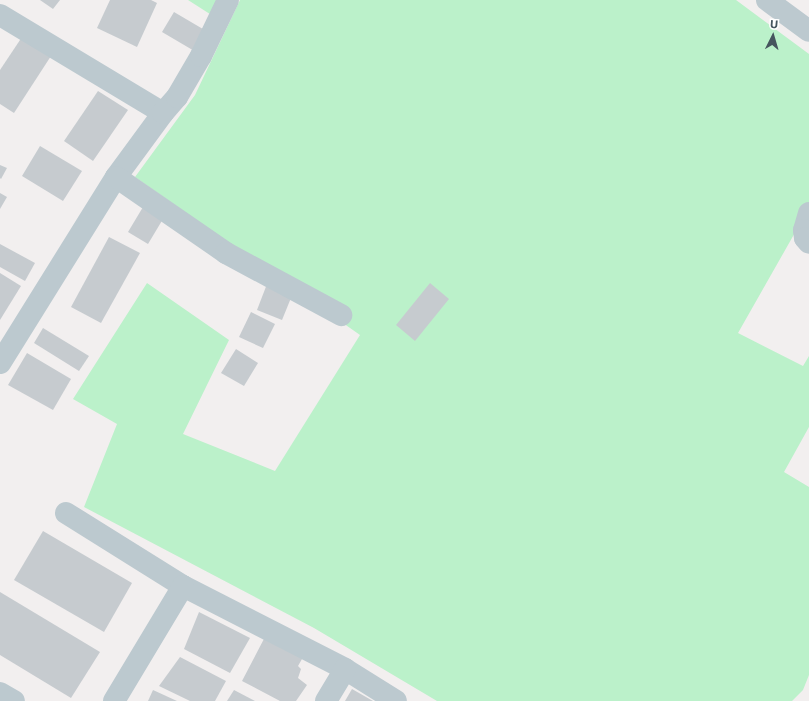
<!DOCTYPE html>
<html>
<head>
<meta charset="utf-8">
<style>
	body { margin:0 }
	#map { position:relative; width:809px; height:701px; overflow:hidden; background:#f2efef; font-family:Commissioner,sans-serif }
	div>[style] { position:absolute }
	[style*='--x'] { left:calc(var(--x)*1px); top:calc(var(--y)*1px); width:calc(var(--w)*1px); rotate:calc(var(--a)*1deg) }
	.green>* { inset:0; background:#bbf1ca }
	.building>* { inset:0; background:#c6cbcf }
	.minor>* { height:22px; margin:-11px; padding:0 11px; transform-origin:11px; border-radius:11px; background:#bcc9cf }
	span { translate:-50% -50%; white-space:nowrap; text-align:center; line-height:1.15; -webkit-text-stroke:4px #fff; paint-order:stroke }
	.north { position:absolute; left:753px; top:16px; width:40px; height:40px; -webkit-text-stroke:3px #fff; paint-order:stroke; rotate:5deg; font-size:11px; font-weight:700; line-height:16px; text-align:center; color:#46555e }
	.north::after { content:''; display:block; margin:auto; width:14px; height:18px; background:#46555e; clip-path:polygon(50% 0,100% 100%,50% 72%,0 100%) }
</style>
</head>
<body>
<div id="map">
	<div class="green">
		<div style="clip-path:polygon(188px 0,221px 0,213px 16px)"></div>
		<div style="clip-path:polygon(240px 0,736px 0,809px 54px,809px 208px,738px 333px,803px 366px,809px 356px,809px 427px,784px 472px,809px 487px,809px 675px,803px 690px,792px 701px,437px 701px,314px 628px,84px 507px,117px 424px,73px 399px,147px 283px,229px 340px,183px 434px,275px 471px,360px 335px,135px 177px,195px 95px)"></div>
	</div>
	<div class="building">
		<div style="clip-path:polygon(40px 0,60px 0,53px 9px)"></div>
		<div style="clip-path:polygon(110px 0,151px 0,157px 3px,137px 47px,97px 28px)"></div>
		<div style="clip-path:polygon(174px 12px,208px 32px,196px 52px,162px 32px)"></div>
		<div style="clip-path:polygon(22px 37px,51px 56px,14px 113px,0 104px,0 70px)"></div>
		<div style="clip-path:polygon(98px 91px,128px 110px,93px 161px,64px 141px)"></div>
		<div style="clip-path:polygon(40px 146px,82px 171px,63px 201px,22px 176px)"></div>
		<div style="clip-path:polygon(0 165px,7px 168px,1px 179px,0 178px)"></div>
		<div style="clip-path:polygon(0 193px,7px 197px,0 209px)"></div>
		<div style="clip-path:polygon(143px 207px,163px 219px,148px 244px,128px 232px)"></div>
		<div style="clip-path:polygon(109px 237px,140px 253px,101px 323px,71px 307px)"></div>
		<div style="clip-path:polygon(0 244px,35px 263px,25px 281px,0 267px)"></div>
		<div style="clip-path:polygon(0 273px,21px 286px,0 320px)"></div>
		<div style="clip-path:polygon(430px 283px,449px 299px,415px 341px,396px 325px)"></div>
		<div style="clip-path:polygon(267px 284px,293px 293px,282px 320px,257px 310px)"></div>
		<div style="clip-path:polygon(251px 312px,275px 324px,263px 348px,239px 337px)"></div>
		<div style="clip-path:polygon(43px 328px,89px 356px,79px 371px,34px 343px)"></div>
		<div style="clip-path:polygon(236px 349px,258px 363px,244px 386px,221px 373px)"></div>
		<div style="clip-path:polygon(27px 353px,71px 379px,53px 410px,8px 385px)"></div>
		<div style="clip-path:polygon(43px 531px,132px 583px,104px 632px,14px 580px)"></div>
		<div style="clip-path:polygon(0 592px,100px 652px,71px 698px,0 655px)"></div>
		<div style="clip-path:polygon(199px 612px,250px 638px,230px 673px,184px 649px)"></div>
		<div style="clip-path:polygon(266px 635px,306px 652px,298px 666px,301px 669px,298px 678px,307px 685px,296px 701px,280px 701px,242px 681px)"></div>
		<div style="clip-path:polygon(180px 657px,226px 681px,215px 701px,190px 701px,159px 686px)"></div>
		<div style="clip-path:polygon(352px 689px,373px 701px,345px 701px)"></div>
		<div style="clip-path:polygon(153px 690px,177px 701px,148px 701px)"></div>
		<div style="clip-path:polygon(234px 690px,255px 701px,227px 701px)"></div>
	</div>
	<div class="minor">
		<div style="--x:767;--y:0;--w:52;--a:36.4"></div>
		<div style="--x:0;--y:15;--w:190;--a:31"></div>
		<div style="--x:163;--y:113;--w:79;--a:126.3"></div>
		<div style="--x:116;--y:177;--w:219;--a:121.9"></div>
		<div style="--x:163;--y:113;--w:21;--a:-49"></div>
		<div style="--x:177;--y:97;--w:48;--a:-59.7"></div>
		<div style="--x:201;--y:56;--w:62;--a:-64.3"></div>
		<div style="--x:116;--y:177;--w:134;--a:34.6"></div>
		<div style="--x:226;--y:253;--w:131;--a:28.3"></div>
		<div style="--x:809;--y:213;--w:18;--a:106"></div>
		<div style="--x:804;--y:230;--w:8;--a:83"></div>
		<div style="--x:805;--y:238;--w:6;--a:51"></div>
		<div style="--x:66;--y:513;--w:138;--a:32"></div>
		<div style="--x:183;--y:586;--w:182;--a:27.1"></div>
		<div style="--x:345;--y:669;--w:60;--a:32.1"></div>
		<div style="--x:0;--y:693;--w:16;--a:30"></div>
		<div style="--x:114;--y:701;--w:134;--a:-59"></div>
		<div style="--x:326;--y:701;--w:37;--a:-59"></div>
	</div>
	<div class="north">U</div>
</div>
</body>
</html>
